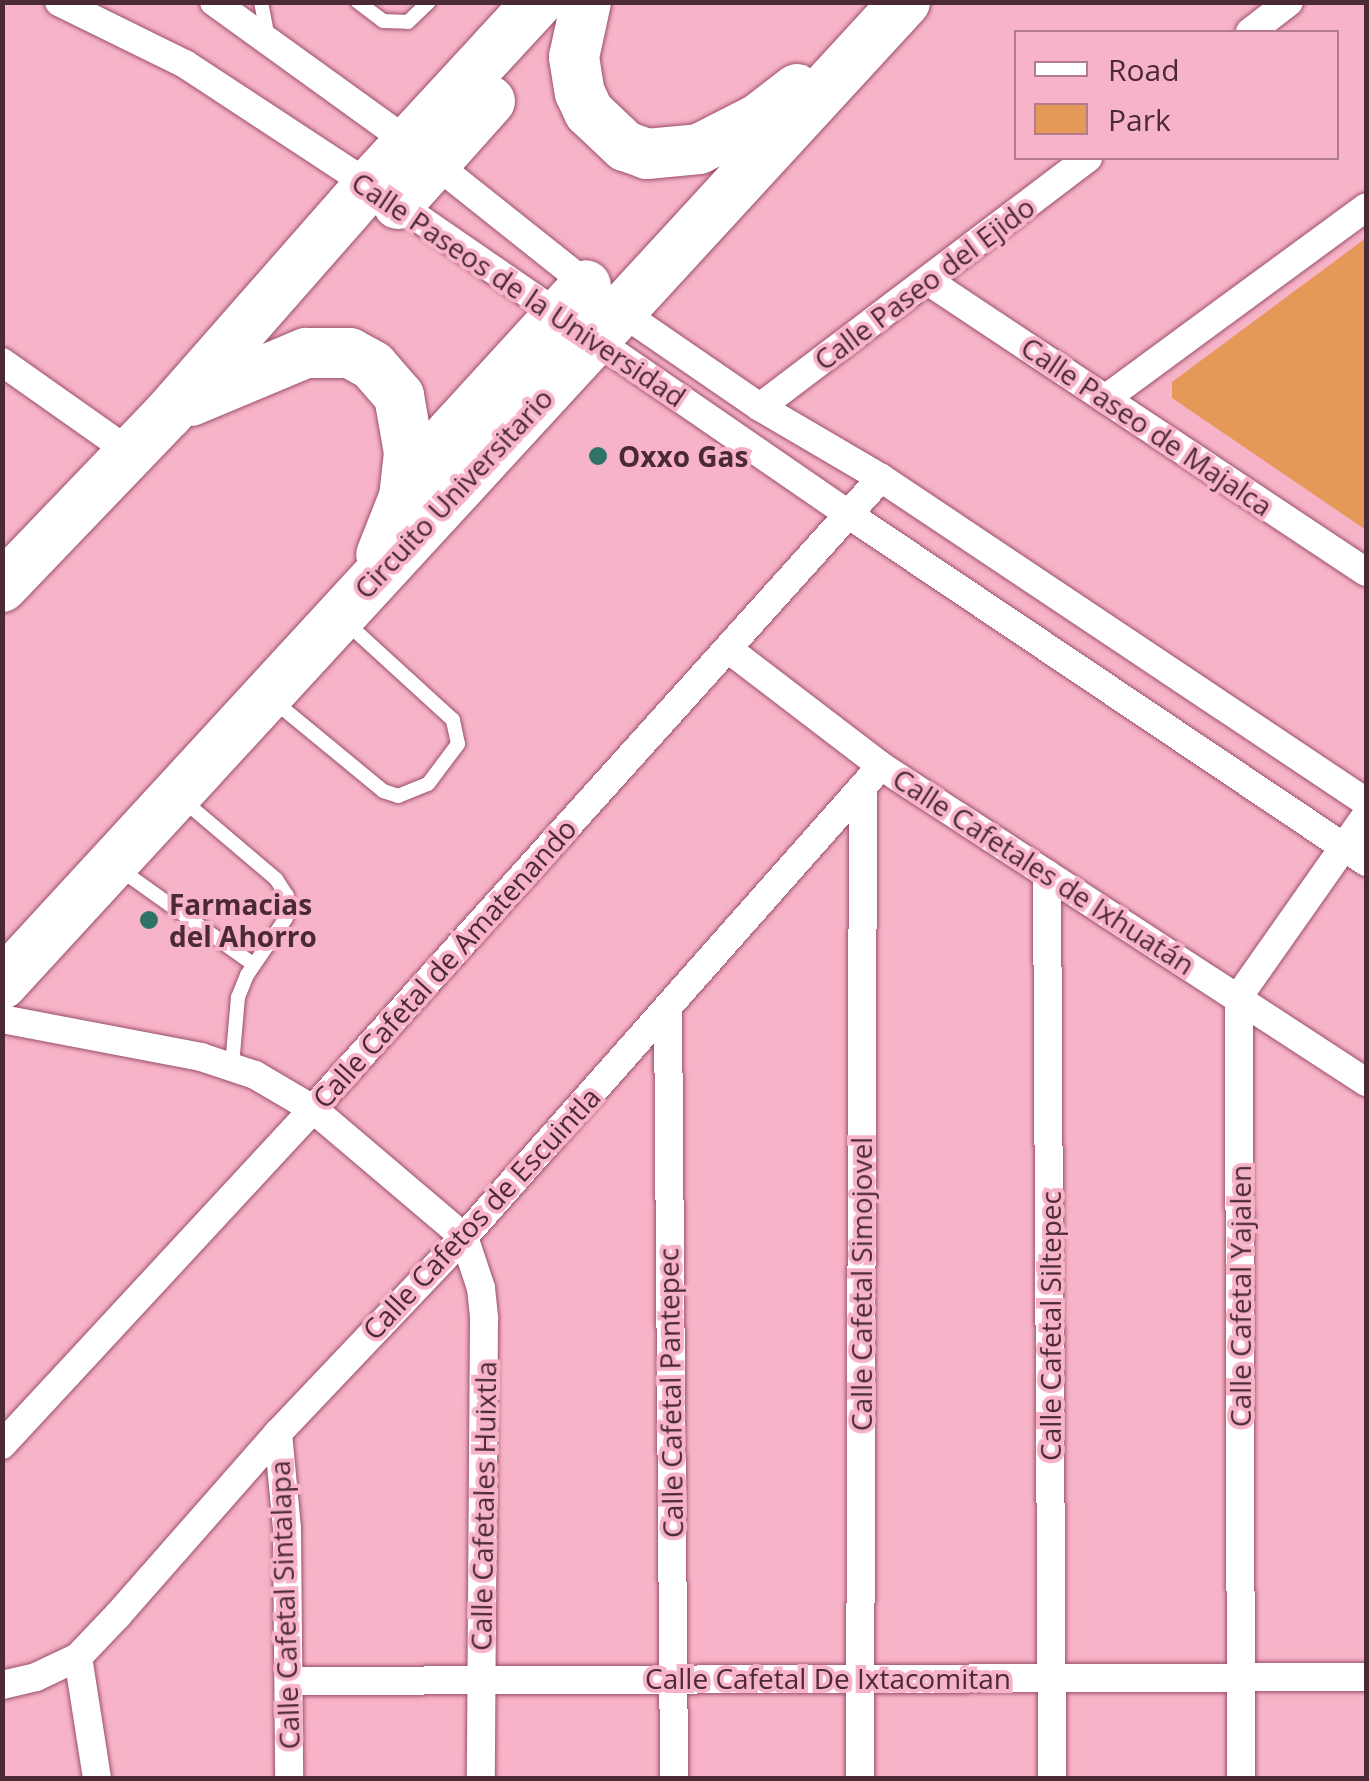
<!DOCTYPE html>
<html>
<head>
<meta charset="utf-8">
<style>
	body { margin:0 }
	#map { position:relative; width:1369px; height:1781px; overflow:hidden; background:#f7b3c7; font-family:"Open Sans",sans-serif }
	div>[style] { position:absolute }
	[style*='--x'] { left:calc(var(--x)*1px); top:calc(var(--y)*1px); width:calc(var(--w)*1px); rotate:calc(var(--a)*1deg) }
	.green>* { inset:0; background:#e49959 }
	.roads { filter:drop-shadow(0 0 2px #9a4f69) drop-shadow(0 0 2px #9a4f69) }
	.lane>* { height:14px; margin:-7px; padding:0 7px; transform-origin:7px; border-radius:7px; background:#fff }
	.street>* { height:28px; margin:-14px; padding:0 14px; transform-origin:14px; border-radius:14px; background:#fff }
	.highway>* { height:50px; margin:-25px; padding:0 25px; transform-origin:25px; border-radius:25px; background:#fff }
	.dots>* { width:28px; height:28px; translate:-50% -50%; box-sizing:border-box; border:5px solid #f7b3c7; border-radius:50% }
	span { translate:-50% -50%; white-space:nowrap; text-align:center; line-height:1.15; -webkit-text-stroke:8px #f7b3c7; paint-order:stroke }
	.street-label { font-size:28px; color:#4c2a35 }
	.poi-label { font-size:28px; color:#4c2a35; font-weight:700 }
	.left { translate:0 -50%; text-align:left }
	.frame { position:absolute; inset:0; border:5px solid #4c2a35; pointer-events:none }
	.legend { position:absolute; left:1014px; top:30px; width:325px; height:130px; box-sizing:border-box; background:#f7b3c7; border:2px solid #b37c8d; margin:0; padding:12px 18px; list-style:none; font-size:30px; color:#4c2a35 }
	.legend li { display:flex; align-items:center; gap:20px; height:50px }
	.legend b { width:50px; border:2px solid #b37c8d }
</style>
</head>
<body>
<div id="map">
	<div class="green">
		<div style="clip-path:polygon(1366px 238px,1366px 530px,1172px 398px,1172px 382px)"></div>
	</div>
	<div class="roads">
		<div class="lane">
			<div style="--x:261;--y:2;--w:36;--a:79"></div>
			<div style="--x:358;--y:2;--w:31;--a:37"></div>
			<div style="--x:383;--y:21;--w:25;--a:2"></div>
			<div style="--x:408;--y:22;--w:29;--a:-44"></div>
			<div style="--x:274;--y:701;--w:141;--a:39.5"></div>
			<div style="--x:383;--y:791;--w:16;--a:18"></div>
			<div style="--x:398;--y:796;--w:32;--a:-22"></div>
			<div style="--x:428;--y:784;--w:50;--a:-53.1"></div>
			<div style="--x:458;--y:744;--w:25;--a:-102"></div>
			<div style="--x:453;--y:720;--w:142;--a:-137.6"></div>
			<div style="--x:184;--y:801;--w:121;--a:40.3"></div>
			<div style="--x:276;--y:879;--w:20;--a:57"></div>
			<div style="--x:287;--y:896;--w:22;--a:93"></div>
			<div style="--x:286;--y:918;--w:69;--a:124.4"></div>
			<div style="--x:247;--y:975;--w:24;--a:112"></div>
			<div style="--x:238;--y:997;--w:68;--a:95"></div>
			<div style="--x:121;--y:870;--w:163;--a:35.5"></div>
		</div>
		<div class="street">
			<div style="--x:59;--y:2;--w:140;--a:26.2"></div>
			<div style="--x:185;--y:64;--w:255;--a:33.3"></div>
			<div style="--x:398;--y:204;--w:546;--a:34.56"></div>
			<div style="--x:848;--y:514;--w:624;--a:33.89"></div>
			<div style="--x:214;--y:2;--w:239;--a:35.8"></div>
			<div style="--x:408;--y:142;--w:275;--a:38.5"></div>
			<div style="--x:623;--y:313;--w:166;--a:34.5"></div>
			<div style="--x:760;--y:407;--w:140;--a:30.4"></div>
			<div style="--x:881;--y:478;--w:583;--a:33.74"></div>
			<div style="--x:1250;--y:32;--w:49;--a:-37.6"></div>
			<div style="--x:928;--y:281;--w:526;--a:33.6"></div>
			<div style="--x:2;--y:362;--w:158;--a:35.2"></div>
			<div style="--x:1105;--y:399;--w:324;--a:-36.3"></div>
			<div style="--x:760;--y:407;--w:412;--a:-37.2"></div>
			<div style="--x:728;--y:649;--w:193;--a:37.4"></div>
			<div style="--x:881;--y:766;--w:579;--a:33.09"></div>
			<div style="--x:1047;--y:874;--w:904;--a:89.68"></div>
			<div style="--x:668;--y:1007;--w:771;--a:89.55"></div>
			<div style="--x:2;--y:1019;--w:203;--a:10.8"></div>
			<div style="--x:201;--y:1057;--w:57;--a:18.4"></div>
			<div style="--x:255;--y:1075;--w:67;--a:30.4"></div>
			<div style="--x:313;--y:1109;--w:198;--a:40.3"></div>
			<div style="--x:464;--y:1237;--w:54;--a:71.6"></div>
			<div style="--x:481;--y:1288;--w:31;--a:84"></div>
			<div style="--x:484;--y:1319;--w:459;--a:90.4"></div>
			<div style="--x:278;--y:1433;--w:95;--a:84.6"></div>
			<div style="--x:287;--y:1528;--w:250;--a:89.5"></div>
			<div style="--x:2;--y:1445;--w:458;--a:-47.2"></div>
			<div style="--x:313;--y:1109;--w:849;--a:-48.01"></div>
			<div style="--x:78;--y:1657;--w:122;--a:81.1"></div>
			<div style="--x:289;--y:1681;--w:1077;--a:-0.21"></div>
			<div style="--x:2;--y:1685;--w:35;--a:-13"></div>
			<div style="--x:36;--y:1677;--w:47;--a:-25.5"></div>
			<div style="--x:78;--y:1657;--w:58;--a:-46.4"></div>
			<div style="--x:118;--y:1615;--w:242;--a:-48.7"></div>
			<div style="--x:278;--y:1433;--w:270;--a:-46.5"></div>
			<div style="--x:464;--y:1237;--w:629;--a:-48.48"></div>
			<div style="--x:860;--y:1778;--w:989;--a:-89.83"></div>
			<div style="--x:1241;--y:1778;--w:782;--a:-90.15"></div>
			<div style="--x:1239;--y:996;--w:221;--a:-54.9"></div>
		</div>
		<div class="highway">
			<div style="--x:586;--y:2;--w:56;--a:102.3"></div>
			<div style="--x:574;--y:57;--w:36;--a:81"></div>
			<div style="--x:580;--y:93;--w:21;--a:65"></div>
			<div style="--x:589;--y:112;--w:50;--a:43.4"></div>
			<div style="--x:625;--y:146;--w:23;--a:20"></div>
			<div style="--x:647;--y:154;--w:52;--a:-5.5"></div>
			<div style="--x:699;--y:149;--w:66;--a:-27"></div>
			<div style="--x:758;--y:119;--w:49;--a:-37.6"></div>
			<div style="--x:398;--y:204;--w:138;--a:-48.2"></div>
			<div style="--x:191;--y:401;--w:125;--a:-22.7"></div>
			<div style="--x:306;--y:353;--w:44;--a:0"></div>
			<div style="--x:350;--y:353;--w:26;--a:29"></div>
			<div style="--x:373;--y:366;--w:40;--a:49"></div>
			<div style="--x:399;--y:396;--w:58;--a:80"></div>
			<div style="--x:409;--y:453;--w:44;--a:96.5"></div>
			<div style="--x:404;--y:497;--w:62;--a:111.6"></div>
			<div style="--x:404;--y:497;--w:79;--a:-53.7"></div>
			<div style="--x:451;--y:433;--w:200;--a:-47.6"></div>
			<div style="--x:2;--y:587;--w:240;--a:-46.2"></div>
			<div style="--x:168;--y:414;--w:305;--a:-48.7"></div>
			<div style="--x:369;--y:185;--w:249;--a:-47.3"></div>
			<div style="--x:2;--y:984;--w:1334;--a:-47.4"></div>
		</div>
	</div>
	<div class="dots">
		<div style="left:598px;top:456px;background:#2f7367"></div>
		<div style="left:149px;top:920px;background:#2f7367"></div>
	</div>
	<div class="street-label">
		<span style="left:924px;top:283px;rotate:-37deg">Calle Paseo del Ejido</span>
		<span style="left:519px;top:289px;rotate:34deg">Calle Paseos de la Universidad</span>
		<span style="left:1147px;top:426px;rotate:34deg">Calle Paseo de Majalca</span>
		<span style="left:453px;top:493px;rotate:-47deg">Circuito Universitario</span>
		<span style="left:1044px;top:871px;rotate:33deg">Calle Cafetales de Ixhuatán</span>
		<span style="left:444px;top:963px;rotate:-48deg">Calle Cafetal de Amatenando</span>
		<span style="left:481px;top:1213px;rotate:-47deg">Calle Cafetos de Escuintla</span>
		<span style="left:861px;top:1284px;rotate:-90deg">Calle Cafetal Simojovel</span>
		<span style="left:1240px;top:1296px;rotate:-90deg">Calle Cafetal Yajalen</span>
		<span style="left:1050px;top:1326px;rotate:-90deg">Calle Cafetal Siltepec</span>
		<span style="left:670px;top:1393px;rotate:-91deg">Calle Cafetal Pantepec</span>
		<span style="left:483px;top:1506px;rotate:-89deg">Calle Cafetales Huixtla</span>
		<span style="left:284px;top:1605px;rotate:-92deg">Calle Cafetal Sintalapa</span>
		<span style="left:828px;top:1678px">Calle Cafetal De Ixtacomitan</span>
	</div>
	<div class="poi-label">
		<span class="left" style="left:618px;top:456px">Oxxo Gas</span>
		<span class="left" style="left:169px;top:920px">Farmacias<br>del Ahorro</span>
	</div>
	<div class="frame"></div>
	<ul class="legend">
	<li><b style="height:12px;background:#fff"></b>Road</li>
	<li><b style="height:28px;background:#e49959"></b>Park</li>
	</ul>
</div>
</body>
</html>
